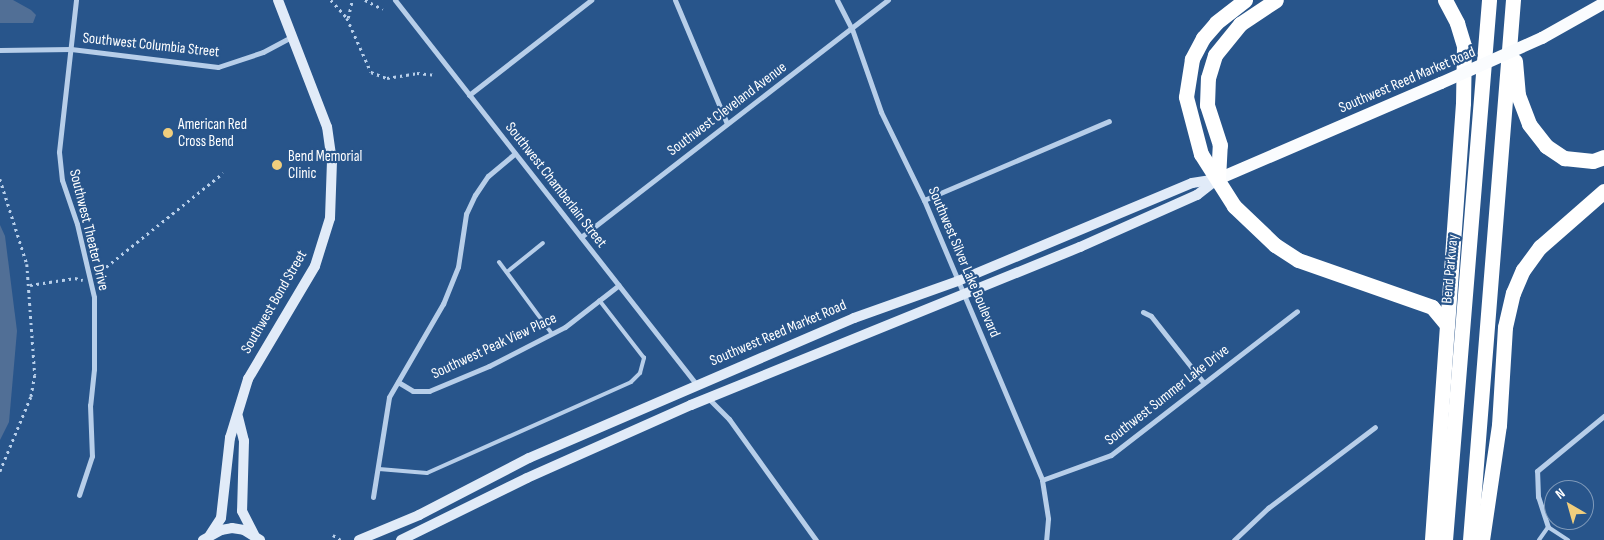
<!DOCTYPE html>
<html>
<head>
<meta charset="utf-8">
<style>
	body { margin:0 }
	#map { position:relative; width:1604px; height:540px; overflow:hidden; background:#28558b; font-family:"Sofia Sans Condensed",sans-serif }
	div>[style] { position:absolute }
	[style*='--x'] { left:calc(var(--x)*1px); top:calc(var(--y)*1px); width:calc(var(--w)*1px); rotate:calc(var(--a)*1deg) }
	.water>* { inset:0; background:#516f96 }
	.path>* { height:2.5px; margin-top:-1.25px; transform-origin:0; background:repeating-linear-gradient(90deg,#b7cee9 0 2.5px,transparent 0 6.5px) }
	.lane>* { height:4px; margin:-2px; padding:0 2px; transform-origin:2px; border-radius:2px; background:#b7cee9 }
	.street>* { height:5px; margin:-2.5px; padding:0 2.5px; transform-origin:2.5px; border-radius:2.5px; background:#b7cee9 }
	.secondary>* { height:10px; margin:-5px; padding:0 5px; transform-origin:5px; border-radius:5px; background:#e1ebf8 }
	.primary>* { height:12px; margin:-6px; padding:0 6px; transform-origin:6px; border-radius:6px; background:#fafcfe }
	.highway>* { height:15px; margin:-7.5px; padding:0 7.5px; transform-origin:7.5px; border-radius:7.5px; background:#fff }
	.primary-bridge>* { height:12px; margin:-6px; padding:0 6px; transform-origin:6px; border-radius:6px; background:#fafcfe }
	.dots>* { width:14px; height:14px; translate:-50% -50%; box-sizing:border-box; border:2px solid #28558b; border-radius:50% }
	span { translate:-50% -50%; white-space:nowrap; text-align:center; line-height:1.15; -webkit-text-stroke:4.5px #28558b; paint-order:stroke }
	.street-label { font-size:15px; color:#fff }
	.poi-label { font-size:15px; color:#fff }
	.left { translate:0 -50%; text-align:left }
	.north { position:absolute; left:1544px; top:480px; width:50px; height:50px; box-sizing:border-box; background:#28558b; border:1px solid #7e99b9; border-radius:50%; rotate:322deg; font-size:14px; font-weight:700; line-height:20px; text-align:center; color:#fff }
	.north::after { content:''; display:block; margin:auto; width:18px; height:22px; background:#f1ce7d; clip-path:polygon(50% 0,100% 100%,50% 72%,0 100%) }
</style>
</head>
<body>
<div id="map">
	<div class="water">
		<div style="clip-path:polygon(0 0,13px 0,31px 10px,36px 15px,33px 23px,0 23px)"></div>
		<div style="clip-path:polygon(0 225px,5px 236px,17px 331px,9px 422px,0 440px)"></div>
	</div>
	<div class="path">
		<div style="--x:331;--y:0;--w:24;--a:48"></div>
		<div style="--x:347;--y:18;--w:59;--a:66"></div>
		<div style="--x:371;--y:72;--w:17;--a:21"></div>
		<div style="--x:387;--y:78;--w:30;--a:-9"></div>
		<div style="--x:417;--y:73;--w:18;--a:6"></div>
		<div style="--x:365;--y:0;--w:20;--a:27"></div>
		<div style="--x:348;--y:18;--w:18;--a:-77"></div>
		<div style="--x:0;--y:179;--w:89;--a:72.4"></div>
		<div style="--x:27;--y:264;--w:111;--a:85.9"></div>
		<div style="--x:35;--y:375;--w:22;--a:100"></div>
		<div style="--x:31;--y:397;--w:81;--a:112.5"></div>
		<div style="--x:96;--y:275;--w:163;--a:-38.8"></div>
		<div style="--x:30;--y:285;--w:46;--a:-8.8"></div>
		<div style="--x:75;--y:278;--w:8;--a:14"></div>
		<div style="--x:333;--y:535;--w:9;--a:32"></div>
	</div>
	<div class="lane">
		<div style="--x:499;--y:262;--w:89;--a:53.6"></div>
		<div style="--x:507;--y:272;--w:46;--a:-38.9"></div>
		<div style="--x:379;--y:469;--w:48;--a:4.8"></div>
		<div style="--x:427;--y:473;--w:223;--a:-24"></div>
		<div style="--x:631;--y:382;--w:13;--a:-45"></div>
		<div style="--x:640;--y:373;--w:16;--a:-75"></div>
		<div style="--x:644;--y:358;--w:73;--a:-127.8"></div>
		<div style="--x:1539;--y:540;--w:16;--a:-55"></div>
		<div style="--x:1548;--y:527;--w:24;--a:33"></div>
	</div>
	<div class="street">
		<div style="--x:76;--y:0;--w:153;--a:96.4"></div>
		<div style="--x:59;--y:152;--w:28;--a:84"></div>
		<div style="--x:62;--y:180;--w:46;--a:71.2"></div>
		<div style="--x:77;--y:224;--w:75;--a:76.9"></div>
		<div style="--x:94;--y:297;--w:72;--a:90"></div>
		<div style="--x:94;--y:369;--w:36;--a:96"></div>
		<div style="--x:90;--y:405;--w:51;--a:87.8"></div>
		<div style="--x:92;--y:456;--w:41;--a:108.4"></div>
		<div style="--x:395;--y:0;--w:489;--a:51.9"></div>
		<div style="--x:675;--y:0;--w:134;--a:67.2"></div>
		<div style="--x:837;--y:0;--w:33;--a:63"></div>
		<div style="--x:852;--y:29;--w:88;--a:70.7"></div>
		<div style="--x:881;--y:112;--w:98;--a:64"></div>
		<div style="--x:924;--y:200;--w:304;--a:67.1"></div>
		<div style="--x:1042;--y:480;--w:39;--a:81"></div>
		<div style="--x:1048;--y:519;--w:21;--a:95"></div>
		<div style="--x:0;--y:50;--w:71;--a:-0.8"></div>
		<div style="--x:71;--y:49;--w:148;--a:7"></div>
		<div style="--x:218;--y:67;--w:47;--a:-18.4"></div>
		<div style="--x:263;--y:52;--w:34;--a:-28"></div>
		<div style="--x:469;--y:95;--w:155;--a:-37.9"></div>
		<div style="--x:924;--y:200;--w:201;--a:-23.1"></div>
		<div style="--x:581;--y:237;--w:388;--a:-37.7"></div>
		<div style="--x:1143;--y:312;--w:9;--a:27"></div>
		<div style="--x:1151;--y:316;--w:85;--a:51.7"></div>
		<div style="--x:398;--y:382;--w:17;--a:31"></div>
		<div style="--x:413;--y:391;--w:16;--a:0"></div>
		<div style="--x:429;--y:391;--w:65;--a:-22.6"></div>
		<div style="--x:489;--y:366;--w:85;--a:-27.2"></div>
		<div style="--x:565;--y:327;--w:68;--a:-37.9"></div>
		<div style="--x:708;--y:398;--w:30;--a:45"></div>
		<div style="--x:729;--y:419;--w:149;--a:54.3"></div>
		<div style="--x:1042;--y:480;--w:73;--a:-19.9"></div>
		<div style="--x:1111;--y:455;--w:235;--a:-37.7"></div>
		<div style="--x:373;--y:497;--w:101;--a:-80.9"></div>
		<div style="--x:389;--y:397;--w:108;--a:-59.9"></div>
		<div style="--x:443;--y:304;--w:40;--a:-68"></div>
		<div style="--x:458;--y:267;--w:54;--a:-81.4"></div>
		<div style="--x:466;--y:214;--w:21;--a:-65"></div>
		<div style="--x:475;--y:195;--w:23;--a:-56"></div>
		<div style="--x:488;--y:176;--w:35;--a:-40"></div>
		<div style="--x:1548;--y:527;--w:32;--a:-108"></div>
		<div style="--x:1538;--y:497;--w:26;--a:-92"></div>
		<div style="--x:1537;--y:471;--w:87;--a:-39.4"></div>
		<div style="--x:1234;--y:540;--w:47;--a:-43.3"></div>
		<div style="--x:1268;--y:508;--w:134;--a:-37.1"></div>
	</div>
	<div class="secondary">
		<div style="--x:238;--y:417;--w:25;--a:76"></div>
		<div style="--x:244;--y:441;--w:70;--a:91.6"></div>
		<div style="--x:242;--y:511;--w:27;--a:63"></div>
		<div style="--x:210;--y:535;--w:20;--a:-57"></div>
		<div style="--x:221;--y:518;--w:81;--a:-83.6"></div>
		<div style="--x:230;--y:438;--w:62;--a:-73"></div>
		<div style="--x:248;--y:379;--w:131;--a:-59.3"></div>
		<div style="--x:315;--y:266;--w:50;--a:-72.6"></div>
		<div style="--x:330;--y:218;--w:56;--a:-88"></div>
		<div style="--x:332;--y:162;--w:35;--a:-98"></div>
		<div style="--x:327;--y:127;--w:136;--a:-111.1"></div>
		<div style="--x:203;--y:540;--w:21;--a:-29"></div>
		<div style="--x:221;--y:530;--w:11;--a:-10"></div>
		<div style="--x:232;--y:528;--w:12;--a:9"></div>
		<div style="--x:244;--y:530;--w:19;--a:32"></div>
		<div style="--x:359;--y:540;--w:65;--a:-22.6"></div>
		<div style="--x:419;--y:515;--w:124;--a:-27.4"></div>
		<div style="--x:529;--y:458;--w:354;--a:-23.3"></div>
		<div style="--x:854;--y:318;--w:110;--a:-19.6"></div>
		<div style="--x:958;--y:281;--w:254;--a:-22.7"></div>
		<div style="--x:1192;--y:183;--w:26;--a:-9"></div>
		<div style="--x:401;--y:540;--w:140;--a:-26.2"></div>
		<div style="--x:527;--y:478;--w:180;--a:-24"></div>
		<div style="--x:691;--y:405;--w:420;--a:-22.1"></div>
		<div style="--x:1080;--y:247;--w:128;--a:-24"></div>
		<div style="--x:1197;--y:195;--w:23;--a:-38"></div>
	</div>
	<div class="primary">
		<div style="--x:1542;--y:38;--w:71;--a:-29.4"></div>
		<div style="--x:1218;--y:179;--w:243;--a:-23.3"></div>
	</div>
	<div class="highway">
		<div style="--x:1245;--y:0;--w:37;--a:142"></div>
		<div style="--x:1216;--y:23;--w:20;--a:131"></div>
		<div style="--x:1203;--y:38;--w:24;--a:118"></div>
		<div style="--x:1192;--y:59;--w:38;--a:99"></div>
		<div style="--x:1186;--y:97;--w:59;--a:75.3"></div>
		<div style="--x:1201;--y:154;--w:62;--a:57.6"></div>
		<div style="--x:1234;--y:206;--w:57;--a:43.6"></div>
		<div style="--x:1275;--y:245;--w:27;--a:33"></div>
		<div style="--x:1298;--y:260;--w:142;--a:19.3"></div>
		<div style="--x:1432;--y:307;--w:23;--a:50"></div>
		<div style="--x:1447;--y:325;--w:216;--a:94"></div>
		<div style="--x:1445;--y:0;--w:26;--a:62"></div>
		<div style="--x:1457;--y:23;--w:24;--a:73"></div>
		<div style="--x:1464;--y:46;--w:57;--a:91"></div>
		<div style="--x:1463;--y:103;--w:223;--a:94.1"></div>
		<div style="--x:1515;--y:61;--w:34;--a:85"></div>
		<div style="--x:1518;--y:95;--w:31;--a:69"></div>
		<div style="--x:1529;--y:124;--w:28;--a:52"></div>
		<div style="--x:1546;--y:146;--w:22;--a:34"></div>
		<div style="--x:1564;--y:158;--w:29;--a:6"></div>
		<div style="--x:1593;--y:161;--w:12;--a:-20"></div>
		<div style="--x:1218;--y:179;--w:34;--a:-87"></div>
		<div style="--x:1220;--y:145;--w:42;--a:-108"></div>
		<div style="--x:1207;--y:105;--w:27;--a:-88"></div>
		<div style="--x:1208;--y:78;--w:24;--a:-73"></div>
		<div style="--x:1215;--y:55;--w:40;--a:-51"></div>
		<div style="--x:1240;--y:24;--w:43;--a:-33.7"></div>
		<div style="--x:1445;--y:540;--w:542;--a:-85.34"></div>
		<div style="--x:1470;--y:540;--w:542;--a:-85.45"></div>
		<div style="--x:1482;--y:540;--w:116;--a:-81.6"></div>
		<div style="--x:1499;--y:425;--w:98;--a:-86.5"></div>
		<div style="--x:1505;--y:327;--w:35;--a:-77"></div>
		<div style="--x:1513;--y:293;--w:25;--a:-67"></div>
		<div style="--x:1523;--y:270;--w:29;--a:-54"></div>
		<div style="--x:1540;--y:247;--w:85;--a:-41.2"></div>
	</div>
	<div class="primary-bridge">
		<div style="--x:1441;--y:83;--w:111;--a:-24"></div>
	</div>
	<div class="dots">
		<div style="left:168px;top:133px;background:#f1ce7d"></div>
		<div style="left:277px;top:165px;background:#f1ce7d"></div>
	</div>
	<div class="street-label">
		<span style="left:151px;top:45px;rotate:6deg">Southwest Columbia Street</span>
		<span style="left:1407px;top:80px;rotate:-23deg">Southwest Reed Market Road</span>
		<span style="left:727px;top:109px;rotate:-37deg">Southwest Cleveland Avenue</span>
		<span style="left:556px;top:185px;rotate:52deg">Southwest Chamberlain Street</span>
		<span style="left:89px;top:230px;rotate:76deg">Southwest Theater Drive</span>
		<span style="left:964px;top:262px;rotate:67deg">Southwest Silver Lake Boulevard</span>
		<span style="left:1450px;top:269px;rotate:-85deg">Bend Parkway</span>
		<span style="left:274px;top:302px;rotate:-60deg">Southwest Bond Street</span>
		<span style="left:778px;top:333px;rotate:-23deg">Southwest Reed Market Road</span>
		<span style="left:494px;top:346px;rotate:-25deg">Southwest Peak View Place</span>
		<span style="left:1167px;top:395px;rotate:-38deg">Southwest Summer Lake Drive</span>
	</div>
	<div class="poi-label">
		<span class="left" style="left:178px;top:133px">American Red<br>Cross Bend</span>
		<span class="left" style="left:288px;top:165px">Bend Memorial<br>Clinic</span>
	</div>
	<div class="north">N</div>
</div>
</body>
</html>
